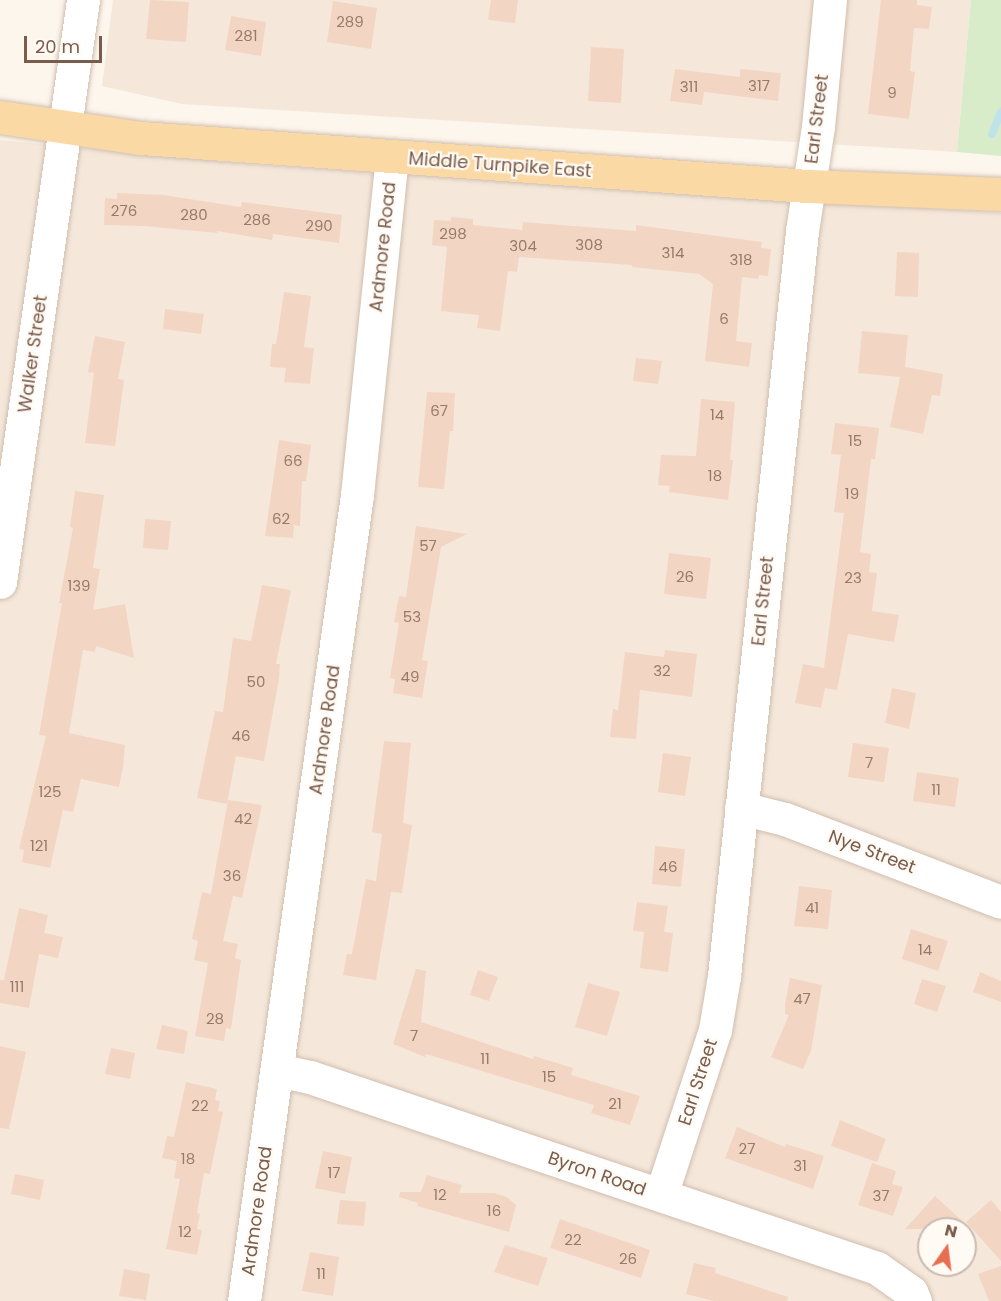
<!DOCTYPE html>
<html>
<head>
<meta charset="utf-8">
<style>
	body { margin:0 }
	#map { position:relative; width:1001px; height:1301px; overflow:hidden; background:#fdf6ec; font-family:Poppins,sans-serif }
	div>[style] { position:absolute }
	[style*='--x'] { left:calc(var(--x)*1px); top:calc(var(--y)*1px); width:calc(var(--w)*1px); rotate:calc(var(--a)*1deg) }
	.residential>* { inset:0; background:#f5e8da }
	.green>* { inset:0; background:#d8ecc9 }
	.stream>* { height:8px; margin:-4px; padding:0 4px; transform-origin:4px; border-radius:4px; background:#bfe3e8 }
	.building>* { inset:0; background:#f3d5c3 }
	.roads { filter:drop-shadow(0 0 2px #d1beb0) drop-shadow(0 0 2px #d1beb0) }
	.minor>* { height:33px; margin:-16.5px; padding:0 16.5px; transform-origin:16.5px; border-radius:16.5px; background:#fff }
	.major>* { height:33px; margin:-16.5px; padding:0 16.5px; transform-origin:16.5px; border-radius:16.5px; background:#fbd9a5 }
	span { translate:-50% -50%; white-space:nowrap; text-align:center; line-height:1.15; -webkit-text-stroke:4.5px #fffaf3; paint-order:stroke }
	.number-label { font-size:15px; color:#987a6a }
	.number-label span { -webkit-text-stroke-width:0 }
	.street-label { font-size:18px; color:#7a5c4d }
	.north { position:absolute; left:917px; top:1217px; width:60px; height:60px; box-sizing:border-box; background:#fffaf3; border:2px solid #cabbb1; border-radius:50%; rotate:14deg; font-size:16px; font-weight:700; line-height:24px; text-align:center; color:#7a5c4d }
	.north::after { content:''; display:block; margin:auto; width:21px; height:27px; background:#e76f51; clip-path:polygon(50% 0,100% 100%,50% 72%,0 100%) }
	.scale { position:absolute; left:24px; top:36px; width:78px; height:27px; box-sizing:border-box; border:3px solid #7a5c4d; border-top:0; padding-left:8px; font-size:18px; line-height:21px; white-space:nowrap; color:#7a5c4d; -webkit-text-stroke:4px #fffaf3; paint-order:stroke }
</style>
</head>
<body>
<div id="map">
	<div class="residential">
		<div style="clip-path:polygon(113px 0,971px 0,957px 152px,182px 104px,102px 86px)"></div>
		<div style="clip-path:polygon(evenodd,0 140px,259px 165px,1001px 213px,1001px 1301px,0 1301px,0 140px,929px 1229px,965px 1229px,965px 1265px,929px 1265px,929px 1229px)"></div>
	</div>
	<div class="green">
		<div style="clip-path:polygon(971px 0,1001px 0,1001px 156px,957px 152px)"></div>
	</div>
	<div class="stream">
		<div style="--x:992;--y:134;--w:24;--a:-68"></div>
	</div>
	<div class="building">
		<div style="clip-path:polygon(150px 0,189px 2px,186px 42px,146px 39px)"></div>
		<div style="clip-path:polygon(491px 0,518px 0,515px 23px,488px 20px)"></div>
		<div style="clip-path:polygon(881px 0,917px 0,917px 5px,932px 7px,929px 29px,914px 28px,910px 71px,915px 72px,909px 119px,868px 114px)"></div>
		<div style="clip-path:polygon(333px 1px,377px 8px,371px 49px,327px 42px)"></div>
		<div style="clip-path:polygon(231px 16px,266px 22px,261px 56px,225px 50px)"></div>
		<div style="clip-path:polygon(591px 47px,624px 49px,621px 103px,588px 101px)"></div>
		<div style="clip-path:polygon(675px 69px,740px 77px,740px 69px,781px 73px,778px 101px,704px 92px,702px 105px,670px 101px)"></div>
		<div style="clip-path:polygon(117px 193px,163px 195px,241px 207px,242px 202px,342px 215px,339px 243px,273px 234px,272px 240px,217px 231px,217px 233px,144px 226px,104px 225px,105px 198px,117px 199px)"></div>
		<div style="clip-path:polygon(451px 217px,473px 219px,473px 225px,522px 230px,523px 222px,636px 231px,636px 225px,762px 242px,761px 248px,771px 249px,768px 276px,759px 275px,758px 279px,742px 277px,736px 341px,752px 343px,749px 367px,705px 361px,713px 284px,699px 274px,632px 267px,632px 265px,519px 257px,517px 272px,508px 271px,500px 331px,477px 328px,479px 315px,441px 311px,447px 247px,432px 245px,434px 220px,451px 221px)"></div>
		<div style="clip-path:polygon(897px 252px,919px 253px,918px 297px,895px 296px)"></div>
		<div style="clip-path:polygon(284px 292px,311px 296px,304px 347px,314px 348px,310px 384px,284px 382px,286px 368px,270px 367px,272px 344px,276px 344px)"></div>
		<div style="clip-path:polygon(165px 309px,204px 314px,201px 334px,163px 329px)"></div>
		<div style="clip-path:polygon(862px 331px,908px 335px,905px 367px,943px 374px,940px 396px,932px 395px,923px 434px,890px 427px,900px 377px,858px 373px)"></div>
		<div style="clip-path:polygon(95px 336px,125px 342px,118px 379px,124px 380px,115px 446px,85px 443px,94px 373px,88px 372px)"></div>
		<div style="clip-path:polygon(636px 358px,662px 361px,658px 384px,633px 381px)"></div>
		<div style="clip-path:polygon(427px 392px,455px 393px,453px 431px,450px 431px,444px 489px,418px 487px)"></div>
		<div style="clip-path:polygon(701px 399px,735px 402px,730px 460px,733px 460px,728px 500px,669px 492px,670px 486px,658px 485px,661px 455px,696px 456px)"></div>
		<div style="clip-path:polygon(835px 423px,879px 428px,875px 459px,871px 459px,860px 552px,871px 554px,869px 572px,877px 573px,872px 611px,899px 615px,894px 642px,848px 634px,837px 690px,825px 688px,821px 708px,795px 703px,803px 664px,824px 668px,844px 513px,834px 512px,841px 455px,831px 454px)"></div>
		<div style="clip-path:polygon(279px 440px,311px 445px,306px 481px,302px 481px,300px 526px,294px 525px,293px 538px,265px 536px)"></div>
		<div style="clip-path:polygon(75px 491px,104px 495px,93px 568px,100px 569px,93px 610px,125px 604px,134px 658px,96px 646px,95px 652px,83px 650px,69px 733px,125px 745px,123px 767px,119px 787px,81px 779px,73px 812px,63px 810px,50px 868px,22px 862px,24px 850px,19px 849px,46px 736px,39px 735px,62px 603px,59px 603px,73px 528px,70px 527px)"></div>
		<div style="clip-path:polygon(145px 519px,171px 521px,168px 550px,143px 548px)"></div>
		<div style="clip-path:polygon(416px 526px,467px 534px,441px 547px,422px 660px,428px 661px,422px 698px,393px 693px,395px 679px,390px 678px,399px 623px,394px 622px,399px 596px,406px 597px)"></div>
		<div style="clip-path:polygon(669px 553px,711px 558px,706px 599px,664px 594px)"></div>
		<div style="clip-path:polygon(262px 585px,291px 590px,276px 664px,280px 664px,279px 679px,264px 761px,236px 756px,227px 804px,197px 798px,215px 711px,223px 712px,233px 638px,251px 641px)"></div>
		<div style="clip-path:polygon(665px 650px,697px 654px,692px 697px,640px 690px,636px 739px,610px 737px,613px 709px,618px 710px,625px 652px,664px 657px)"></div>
		<div style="clip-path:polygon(892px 688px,916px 693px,909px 729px,885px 723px)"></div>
		<div style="clip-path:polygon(384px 741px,411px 743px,403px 823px,412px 825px,402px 893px,391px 892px,376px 980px,343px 975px,347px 954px,352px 954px,366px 879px,376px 881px,382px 834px,372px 832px)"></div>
		<div style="clip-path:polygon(853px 743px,889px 748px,884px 782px,848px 777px)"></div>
		<div style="clip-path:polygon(663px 753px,691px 757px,685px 796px,658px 792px)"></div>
		<div style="clip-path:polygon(917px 772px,959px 778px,955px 807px,913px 801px)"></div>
		<div style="clip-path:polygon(228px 800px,262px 805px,242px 898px,233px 896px,223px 941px,238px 944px,235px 958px,241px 960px,231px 1029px,226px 1028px,224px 1041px,195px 1036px,208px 963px,194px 960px,198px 941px,192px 939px,202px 892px,211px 894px)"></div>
		<div style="clip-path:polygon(655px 846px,685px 849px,681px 887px,652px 884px)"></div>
		<div style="clip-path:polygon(799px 886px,832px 890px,828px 929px,794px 926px)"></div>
		<div style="clip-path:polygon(637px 902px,668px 906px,664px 932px,673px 933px,668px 972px,640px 968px,644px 932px,633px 931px)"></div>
		<div style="clip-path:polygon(19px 908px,48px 915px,44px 933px,63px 937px,58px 958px,39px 954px,29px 1008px,0 1003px,0 980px,4px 980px)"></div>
		<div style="clip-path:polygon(911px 929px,948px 941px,938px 971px,902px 959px)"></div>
		<div style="clip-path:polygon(416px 969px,426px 971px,421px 1022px,533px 1059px,534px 1056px,573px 1068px,571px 1075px,640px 1096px,630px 1125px,591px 1113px,594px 1105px,426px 1054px,425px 1057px,393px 1044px)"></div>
		<div style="clip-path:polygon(478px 970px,498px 977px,489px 1001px,470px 995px)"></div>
		<div style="clip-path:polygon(980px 972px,1001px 981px,1001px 1002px,973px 992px)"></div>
		<div style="clip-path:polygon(790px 978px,822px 985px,811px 1051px,803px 1069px,771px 1057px,789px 1015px,785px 1014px,785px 1004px)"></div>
		<div style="clip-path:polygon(922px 979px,946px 986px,937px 1012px,914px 1004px)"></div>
		<div style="clip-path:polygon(588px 983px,620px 992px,607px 1036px,575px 1027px)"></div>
		<div style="clip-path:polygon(162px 1025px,188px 1031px,184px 1054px,156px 1049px)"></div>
		<div style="clip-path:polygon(0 1046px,26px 1052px,9px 1129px,0 1128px)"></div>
		<div style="clip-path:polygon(111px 1048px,135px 1053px,130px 1079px,105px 1074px)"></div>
		<div style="clip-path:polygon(186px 1082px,217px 1089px,215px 1100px,220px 1101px,218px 1111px,223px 1112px,210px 1174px,204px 1173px,197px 1213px,200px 1214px,197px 1229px,202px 1230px,197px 1255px,166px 1249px,180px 1179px,174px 1178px,177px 1161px,162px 1158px,167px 1136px,174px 1137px)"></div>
		<div style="clip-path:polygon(840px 1120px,886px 1139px,877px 1162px,831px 1146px)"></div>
		<div style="clip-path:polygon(737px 1127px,785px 1147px,786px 1144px,824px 1156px,813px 1189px,725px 1158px)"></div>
		<div style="clip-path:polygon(323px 1151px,352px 1157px,345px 1194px,315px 1188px)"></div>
		<div style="clip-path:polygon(872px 1163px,896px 1171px,892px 1184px,903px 1187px,893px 1216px,858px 1205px)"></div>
		<div style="clip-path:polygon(15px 1174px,44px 1180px,40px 1200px,11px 1194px)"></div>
		<div style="clip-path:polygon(427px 1175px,462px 1185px,459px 1193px,494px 1193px,507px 1197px,516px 1205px,509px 1232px,417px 1206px,418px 1203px,399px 1197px,400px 1192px,421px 1192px)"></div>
		<div style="clip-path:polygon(935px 1196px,971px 1229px,905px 1229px)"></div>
		<div style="clip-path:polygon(340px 1200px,366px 1202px,364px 1226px,337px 1224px)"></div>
		<div style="clip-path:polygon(991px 1200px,1001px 1212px,1001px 1261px,966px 1222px)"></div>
		<div style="clip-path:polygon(560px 1219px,650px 1250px,641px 1278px,550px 1248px)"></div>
		<div style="clip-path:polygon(505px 1245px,548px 1258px,538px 1286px,494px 1272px)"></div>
		<div style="clip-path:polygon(310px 1252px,339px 1257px,333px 1296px,302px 1291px)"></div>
		<div style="clip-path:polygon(694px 1263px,716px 1268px,715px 1273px,788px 1297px,787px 1301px,714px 1301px,686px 1294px)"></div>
		<div style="clip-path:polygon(1001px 1266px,1001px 1301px,989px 1301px,978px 1274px)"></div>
		<div style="clip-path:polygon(124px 1269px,150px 1274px,146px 1300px,119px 1296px)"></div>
	</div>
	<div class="roads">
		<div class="minor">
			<div style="--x:0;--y:582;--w:588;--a:-81.88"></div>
			<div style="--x:741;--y:808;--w:45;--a:14"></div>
			<div style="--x:785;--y:819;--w:231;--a:21"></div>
			<div style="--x:277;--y:1070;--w:34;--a:12"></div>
			<div style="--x:310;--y:1077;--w:598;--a:18.62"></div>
			<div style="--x:877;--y:1268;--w:42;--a:35.2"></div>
			<div style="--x:911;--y:1292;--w:10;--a:66"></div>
			<div style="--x:661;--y:1195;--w:174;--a:-71.9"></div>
			<div style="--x:715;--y:1030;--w:55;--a:-80.5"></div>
			<div style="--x:724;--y:976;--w:749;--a:-84.02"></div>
			<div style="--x:802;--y:231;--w:105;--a:-81.3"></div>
			<div style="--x:818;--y:127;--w:128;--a:-84.6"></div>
			<div style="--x:244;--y:1301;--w:814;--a:-82.02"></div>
			<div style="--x:357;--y:495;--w:340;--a:-84.1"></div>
		</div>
		<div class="major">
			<div style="--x:0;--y:117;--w:143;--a:8.5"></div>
			<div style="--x:141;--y:138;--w:669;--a:4.12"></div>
			<div style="--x:808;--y:186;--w:193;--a:2.4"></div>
		</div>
	</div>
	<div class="number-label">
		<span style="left:350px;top:22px">289</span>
		<span style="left:246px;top:36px">281</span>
		<span style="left:759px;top:86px">317</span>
		<span style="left:689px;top:87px">311</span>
		<span style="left:892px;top:93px">9</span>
		<span style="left:124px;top:211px">276</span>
		<span style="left:194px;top:215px">280</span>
		<span style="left:257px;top:220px">286</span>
		<span style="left:319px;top:226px">290</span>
		<span style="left:453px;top:234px">298</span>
		<span style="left:589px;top:245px">308</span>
		<span style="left:523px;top:246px">304</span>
		<span style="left:673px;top:253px">314</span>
		<span style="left:741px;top:260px">318</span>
		<span style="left:724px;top:319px">6</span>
		<span style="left:439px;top:411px">67</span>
		<span style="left:717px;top:415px">14</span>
		<span style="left:855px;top:441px">15</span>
		<span style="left:293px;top:461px">66</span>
		<span style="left:715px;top:476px">18</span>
		<span style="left:852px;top:494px">19</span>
		<span style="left:281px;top:519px">62</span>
		<span style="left:428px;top:546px">57</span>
		<span style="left:685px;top:577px">26</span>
		<span style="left:853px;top:578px">23</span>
		<span style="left:79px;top:586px">139</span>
		<span style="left:412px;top:617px">53</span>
		<span style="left:662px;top:671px">32</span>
		<span style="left:410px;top:677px">49</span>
		<span style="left:256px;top:682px">50</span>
		<span style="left:241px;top:736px">46</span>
		<span style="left:869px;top:763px">7</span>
		<span style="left:936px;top:790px">11</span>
		<span style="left:50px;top:792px">125</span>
		<span style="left:243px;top:819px">42</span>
		<span style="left:39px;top:846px">121</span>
		<span style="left:668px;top:867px">46</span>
		<span style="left:232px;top:876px">36</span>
		<span style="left:812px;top:908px">41</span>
		<span style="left:925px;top:950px">14</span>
		<span style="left:17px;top:987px">111</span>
		<span style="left:802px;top:999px">47</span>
		<span style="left:215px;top:1019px">28</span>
		<span style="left:414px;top:1036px">7</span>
		<span style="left:485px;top:1059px">11</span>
		<span style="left:549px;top:1077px">15</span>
		<span style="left:615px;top:1104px">21</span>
		<span style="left:200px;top:1106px">22</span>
		<span style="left:747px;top:1149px">27</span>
		<span style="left:188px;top:1159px">18</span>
		<span style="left:800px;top:1166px">31</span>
		<span style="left:334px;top:1173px">17</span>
		<span style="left:440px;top:1195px">12</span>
		<span style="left:881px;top:1196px">37</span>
		<span style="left:494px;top:1211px">16</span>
		<span style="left:185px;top:1232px">12</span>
		<span style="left:573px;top:1240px">22</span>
		<span style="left:628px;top:1259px">26</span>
		<span style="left:321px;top:1274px">11</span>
	</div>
	<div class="street-label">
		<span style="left:817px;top:119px;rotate:-83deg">Earl Street</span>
		<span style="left:500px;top:165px;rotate:4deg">Middle Turnpike East</span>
		<span style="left:383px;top:247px;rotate:-84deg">Ardmore Road</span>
		<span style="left:33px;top:354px;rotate:-82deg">Walker Street</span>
		<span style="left:763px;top:601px;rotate:-84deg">Earl Street</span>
		<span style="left:325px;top:730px;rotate:-82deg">Ardmore Road</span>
		<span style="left:872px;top:852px;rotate:21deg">Nye Street</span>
		<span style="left:698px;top:1082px;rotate:-72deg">Earl Street</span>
		<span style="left:597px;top:1174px;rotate:19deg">Byron Road</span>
		<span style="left:257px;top:1211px;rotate:-82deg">Ardmore Road</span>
	</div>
	<div class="north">N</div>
	<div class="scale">20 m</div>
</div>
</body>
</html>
